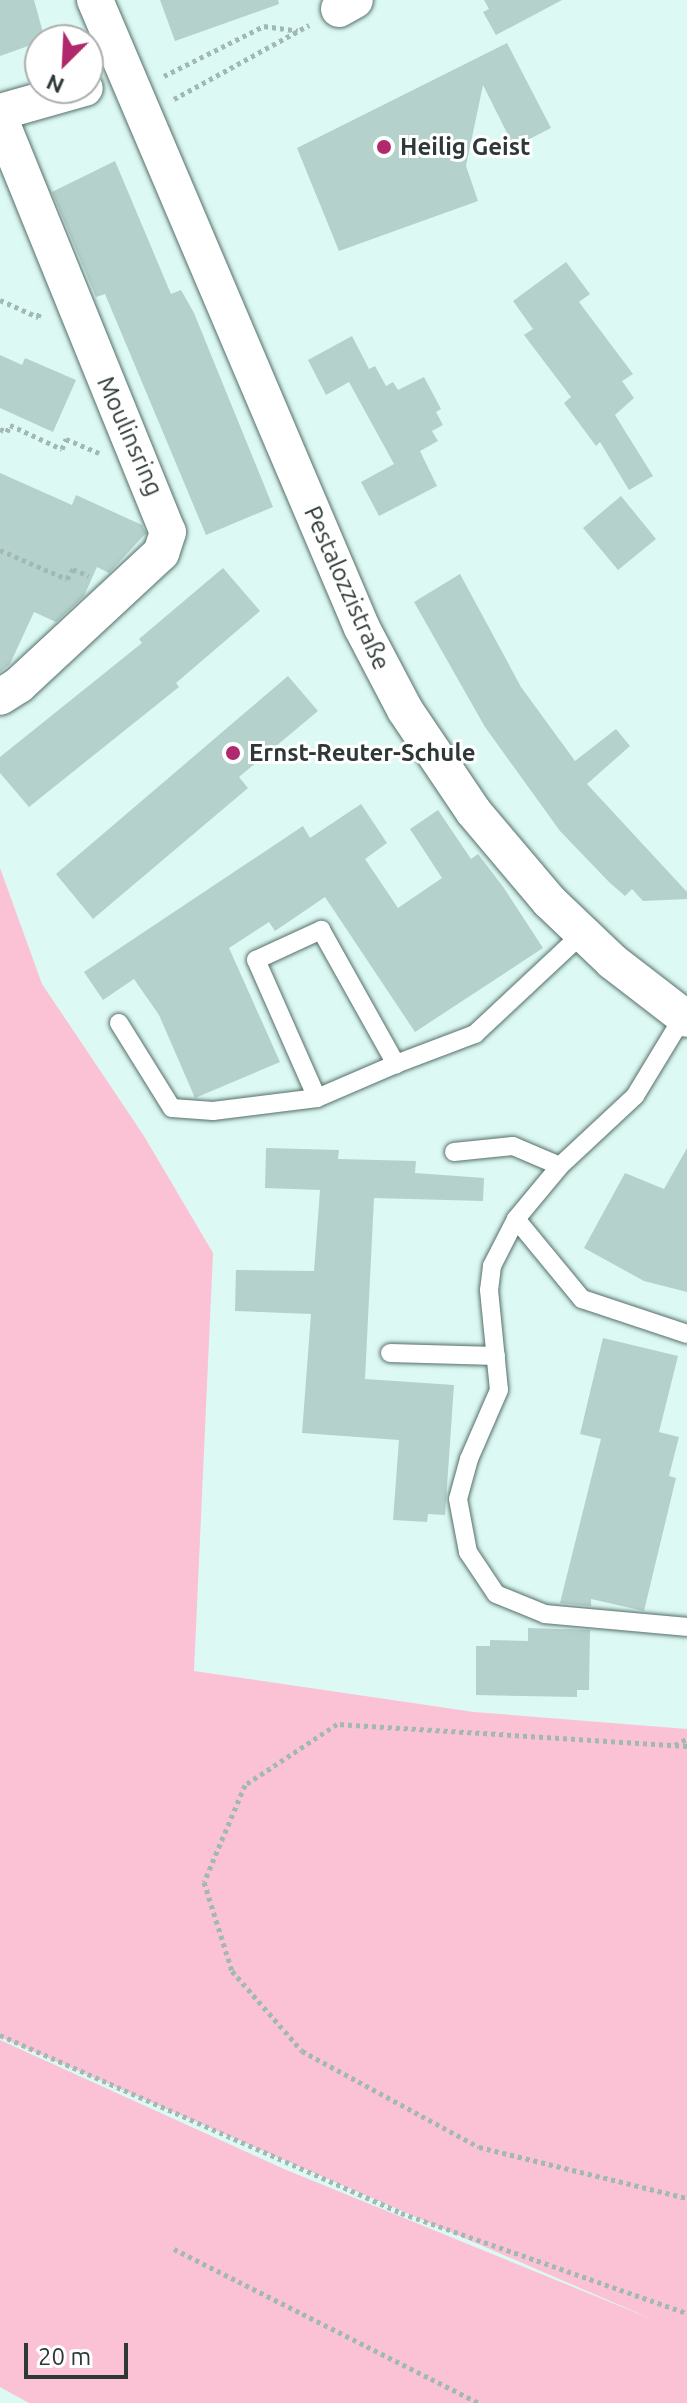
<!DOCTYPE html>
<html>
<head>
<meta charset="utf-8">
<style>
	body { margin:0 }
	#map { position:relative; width:687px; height:2403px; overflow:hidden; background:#dcf9f3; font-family:Ubuntu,sans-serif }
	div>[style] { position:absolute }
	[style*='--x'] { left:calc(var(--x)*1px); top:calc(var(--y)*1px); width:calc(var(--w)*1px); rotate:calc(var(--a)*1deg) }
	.green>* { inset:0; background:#fbc2d6 }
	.building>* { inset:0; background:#b5d1cb }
	.path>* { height:5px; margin-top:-2.5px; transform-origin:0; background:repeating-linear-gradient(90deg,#a1b8b3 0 4px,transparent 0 8px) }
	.roads { filter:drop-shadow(0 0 2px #566f6a) drop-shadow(0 0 2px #566f6a) }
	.lane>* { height:18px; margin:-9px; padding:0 9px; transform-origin:9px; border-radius:9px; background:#fff }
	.street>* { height:36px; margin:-18px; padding:0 18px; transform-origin:18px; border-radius:18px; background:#fff }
	.dots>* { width:22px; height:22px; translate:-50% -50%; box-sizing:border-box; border:4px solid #fff; border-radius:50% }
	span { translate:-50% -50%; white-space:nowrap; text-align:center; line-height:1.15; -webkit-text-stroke:6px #fff; paint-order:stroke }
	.poi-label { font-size:24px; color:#2e3937; font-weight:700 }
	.left { translate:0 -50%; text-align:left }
	.street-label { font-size:24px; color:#2e3937 }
	.north { position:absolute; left:24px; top:24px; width:80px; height:80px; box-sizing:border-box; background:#fff; border:2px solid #abb0af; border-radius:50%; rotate:204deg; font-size:22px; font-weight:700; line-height:32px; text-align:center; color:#2e3937 }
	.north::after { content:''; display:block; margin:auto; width:28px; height:36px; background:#b0296c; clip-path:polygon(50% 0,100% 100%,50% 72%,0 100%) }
	.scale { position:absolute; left:24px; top:2343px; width:104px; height:36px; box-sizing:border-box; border:4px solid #2e3937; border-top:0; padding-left:10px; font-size:24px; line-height:28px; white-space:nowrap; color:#2e3937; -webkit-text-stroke:6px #fff; paint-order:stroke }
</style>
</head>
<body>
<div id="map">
	<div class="green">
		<div style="clip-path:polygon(0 868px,42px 984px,144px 1136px,213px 1253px,194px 1671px,474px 1712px,687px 1729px,687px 2403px,29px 2403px,0 2387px,0 2040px,284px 2169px,654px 2320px,0 2037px)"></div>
	</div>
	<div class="building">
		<div style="clip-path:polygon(0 0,34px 0,45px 40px,0 56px)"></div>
		<div style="clip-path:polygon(160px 0,278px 0,279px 4px,175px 41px)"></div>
		<div style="clip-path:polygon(484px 0,562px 0,496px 35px,483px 12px,489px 9px)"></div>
		<div style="clip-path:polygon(507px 43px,551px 128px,514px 147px,483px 85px,466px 166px,478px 201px,339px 251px,297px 148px)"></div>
		<div style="clip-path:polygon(115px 161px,171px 294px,181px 290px,194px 313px,273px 507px,206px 535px,105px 294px,96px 297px,52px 192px)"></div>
		<div style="clip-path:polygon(566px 262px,590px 294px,579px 302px,633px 374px,622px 381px,634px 398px,615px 415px,653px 476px,629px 490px,600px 442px,596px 446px,564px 403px,571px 397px,524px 335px,533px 329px,513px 301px)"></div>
		<div style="clip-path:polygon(352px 336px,369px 369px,375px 366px,386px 386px,393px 382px,398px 390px,424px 377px,441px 409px,436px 412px,443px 425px,432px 431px,438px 441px,420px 451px,437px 486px,379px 516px,361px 482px,394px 464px,349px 382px,326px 395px,308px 360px)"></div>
		<div style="clip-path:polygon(0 355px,22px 365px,25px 358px,76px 380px,53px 432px,0 408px)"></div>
		<div style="clip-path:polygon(0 473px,72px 505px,76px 495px,142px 525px,146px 533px,109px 573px,97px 567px,84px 596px,56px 622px,34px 612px,10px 664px,0 672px)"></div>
		<div style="clip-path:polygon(621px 496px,656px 539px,618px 570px,583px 528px)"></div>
		<div style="clip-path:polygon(223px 568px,260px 611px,176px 683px,179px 687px,29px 807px,0 773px,0 757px,142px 643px,139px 639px)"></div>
		<div style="clip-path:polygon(460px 574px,521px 687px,575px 761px,616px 729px,630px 746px,587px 784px,687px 892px,687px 899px,643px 901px,632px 889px,625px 896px,609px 882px,560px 831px,485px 727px,414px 602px)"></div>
		<div style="clip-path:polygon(288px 676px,318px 711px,239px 777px,248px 788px,93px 919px,56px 874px)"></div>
		<div style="clip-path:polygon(361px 804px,387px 843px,365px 859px,398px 908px,442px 878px,410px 829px,438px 810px,471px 859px,478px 854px,504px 888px,543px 948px,415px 1032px,325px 897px,275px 931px,269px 922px,229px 948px,280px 1062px,195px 1098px,159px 1015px,134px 979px,103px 1000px,84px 972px,303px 826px,310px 838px)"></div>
		<div style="clip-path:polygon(266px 1148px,339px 1150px,338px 1159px,416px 1161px,415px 1173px,484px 1178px,483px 1201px,374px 1198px,365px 1379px,454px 1385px,445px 1515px,428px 1514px,427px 1522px,393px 1520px,399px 1440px,302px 1433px,311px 1314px,235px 1311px,236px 1270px,314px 1271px,320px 1190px,265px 1188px)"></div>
		<div style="clip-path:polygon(687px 1148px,687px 1292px,644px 1281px,584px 1248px,625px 1173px,664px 1189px)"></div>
		<div style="clip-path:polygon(603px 1338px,678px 1356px,659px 1432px,679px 1437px,669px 1476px,676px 1478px,644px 1611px,591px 1599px,591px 1606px,560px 1603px,601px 1439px,580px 1434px)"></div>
		<div style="clip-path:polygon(528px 1628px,590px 1630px,589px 1690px,577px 1690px,577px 1697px,476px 1695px,476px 1646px,490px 1646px,490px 1640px,528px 1641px)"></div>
	</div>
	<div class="path">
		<div style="--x:164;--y:76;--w:112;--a:-26.6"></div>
		<div style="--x:264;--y:26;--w:34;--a:8"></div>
		<div style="--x:174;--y:99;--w:154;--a:-28.7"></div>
		<div style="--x:0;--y:300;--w:42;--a:24.1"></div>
		<div style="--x:38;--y:317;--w:5;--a:-68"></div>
		<div style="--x:0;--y:429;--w:8;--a:23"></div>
		<div style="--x:7;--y:432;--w:8;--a:-67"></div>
		<div style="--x:10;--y:425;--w:57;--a:24.8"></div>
		<div style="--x:62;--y:449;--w:11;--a:-68"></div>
		<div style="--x:66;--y:439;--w:36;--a:23"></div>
		<div style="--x:0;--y:550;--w:73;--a:23.4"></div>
		<div style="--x:67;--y:579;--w:12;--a:-59"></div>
		<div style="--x:73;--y:569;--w:17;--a:24"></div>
		<div style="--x:675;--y:1745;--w:13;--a:-27"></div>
		<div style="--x:687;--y:1746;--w:351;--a:-176.4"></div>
		<div style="--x:337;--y:1724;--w:110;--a:146.5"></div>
		<div style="--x:245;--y:1785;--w:105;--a:112.9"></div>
		<div style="--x:204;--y:1882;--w:93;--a:72.5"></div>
		<div style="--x:232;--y:1971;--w:106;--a:48.8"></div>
		<div style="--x:302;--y:2051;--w:201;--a:28.5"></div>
		<div style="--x:479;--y:2147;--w:214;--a:13.8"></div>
		<div style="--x:0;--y:2035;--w:439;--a:23.9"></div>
		<div style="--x:401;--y:2213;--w:303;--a:19.3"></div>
		<div style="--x:174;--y:2249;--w:342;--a:26.8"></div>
	</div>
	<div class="roads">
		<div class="lane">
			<div style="--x:683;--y:1017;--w:92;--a:121.3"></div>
			<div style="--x:635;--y:1096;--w:103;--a:137"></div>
			<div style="--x:560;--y:1166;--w:69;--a:129.7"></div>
			<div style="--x:516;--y:1219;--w:104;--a:50.5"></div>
			<div style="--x:582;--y:1299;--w:111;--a:18.4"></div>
			<div style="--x:119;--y:1023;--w:100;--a:58.1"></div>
			<div style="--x:172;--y:1108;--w:41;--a:4.2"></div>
			<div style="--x:213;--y:1111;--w:105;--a:-7.1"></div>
			<div style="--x:396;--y:1064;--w:86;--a:156.7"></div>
			<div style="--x:317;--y:1098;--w:151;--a:-113.8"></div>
			<div style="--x:256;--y:960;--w:72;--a:-24.8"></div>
			<div style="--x:321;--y:930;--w:154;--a:60.8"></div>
			<div style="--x:396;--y:1064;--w:85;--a:-20.8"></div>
			<div style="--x:475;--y:1034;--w:146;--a:-43.1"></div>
			<div style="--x:454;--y:1152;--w:59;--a:-5.8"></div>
			<div style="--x:513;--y:1146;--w:51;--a:23.1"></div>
			<div style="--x:516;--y:1219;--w:53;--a:117.1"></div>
			<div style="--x:492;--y:1266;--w:24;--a:97"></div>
			<div style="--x:489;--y:1290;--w:100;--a:84.3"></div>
			<div style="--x:499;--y:1390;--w:75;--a:113.5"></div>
			<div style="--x:469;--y:1459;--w:41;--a:105.4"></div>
			<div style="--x:458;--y:1499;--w:54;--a:79.3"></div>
			<div style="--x:468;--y:1552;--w:50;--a:56.3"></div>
			<div style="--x:496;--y:1594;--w:53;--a:22.2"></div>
			<div style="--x:545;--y:1614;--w:143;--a:5.2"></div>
			<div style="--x:390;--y:1353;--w:106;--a:1.6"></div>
		</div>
		<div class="street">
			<div style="--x:95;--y:0;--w:682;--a:66.97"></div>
			<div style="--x:362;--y:628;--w:93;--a:62.3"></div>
			<div style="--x:405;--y:710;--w:122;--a:56"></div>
			<div style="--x:473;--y:811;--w:118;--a:49.8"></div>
			<div style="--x:549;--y:901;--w:88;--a:43.6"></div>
			<div style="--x:613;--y:962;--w:93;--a:37.6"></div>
			<div style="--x:339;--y:9;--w:18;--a:-29"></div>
			<div style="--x:0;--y:112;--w:88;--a:-15.8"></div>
			<div style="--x:0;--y:119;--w:446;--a:67.9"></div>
			<div style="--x:168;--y:532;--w:22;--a:108"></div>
			<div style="--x:161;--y:553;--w:194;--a:137.1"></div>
			<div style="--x:19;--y:685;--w:22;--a:148"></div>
		</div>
	</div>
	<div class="dots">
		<div style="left:384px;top:147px;background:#b0296c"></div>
		<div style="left:233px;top:753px;background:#b0296c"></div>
	</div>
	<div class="poi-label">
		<span class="left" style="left:400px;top:147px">Heilig Geist</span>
		<span class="left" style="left:249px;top:753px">Ernst-Reuter-Schule</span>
	</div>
	<div class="street-label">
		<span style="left:130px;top:436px;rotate:66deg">Moulinsring</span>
		<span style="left:347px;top:588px;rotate:66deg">Pestalozzistraße</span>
	</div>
	<div class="north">N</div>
	<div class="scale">20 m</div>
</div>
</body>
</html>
